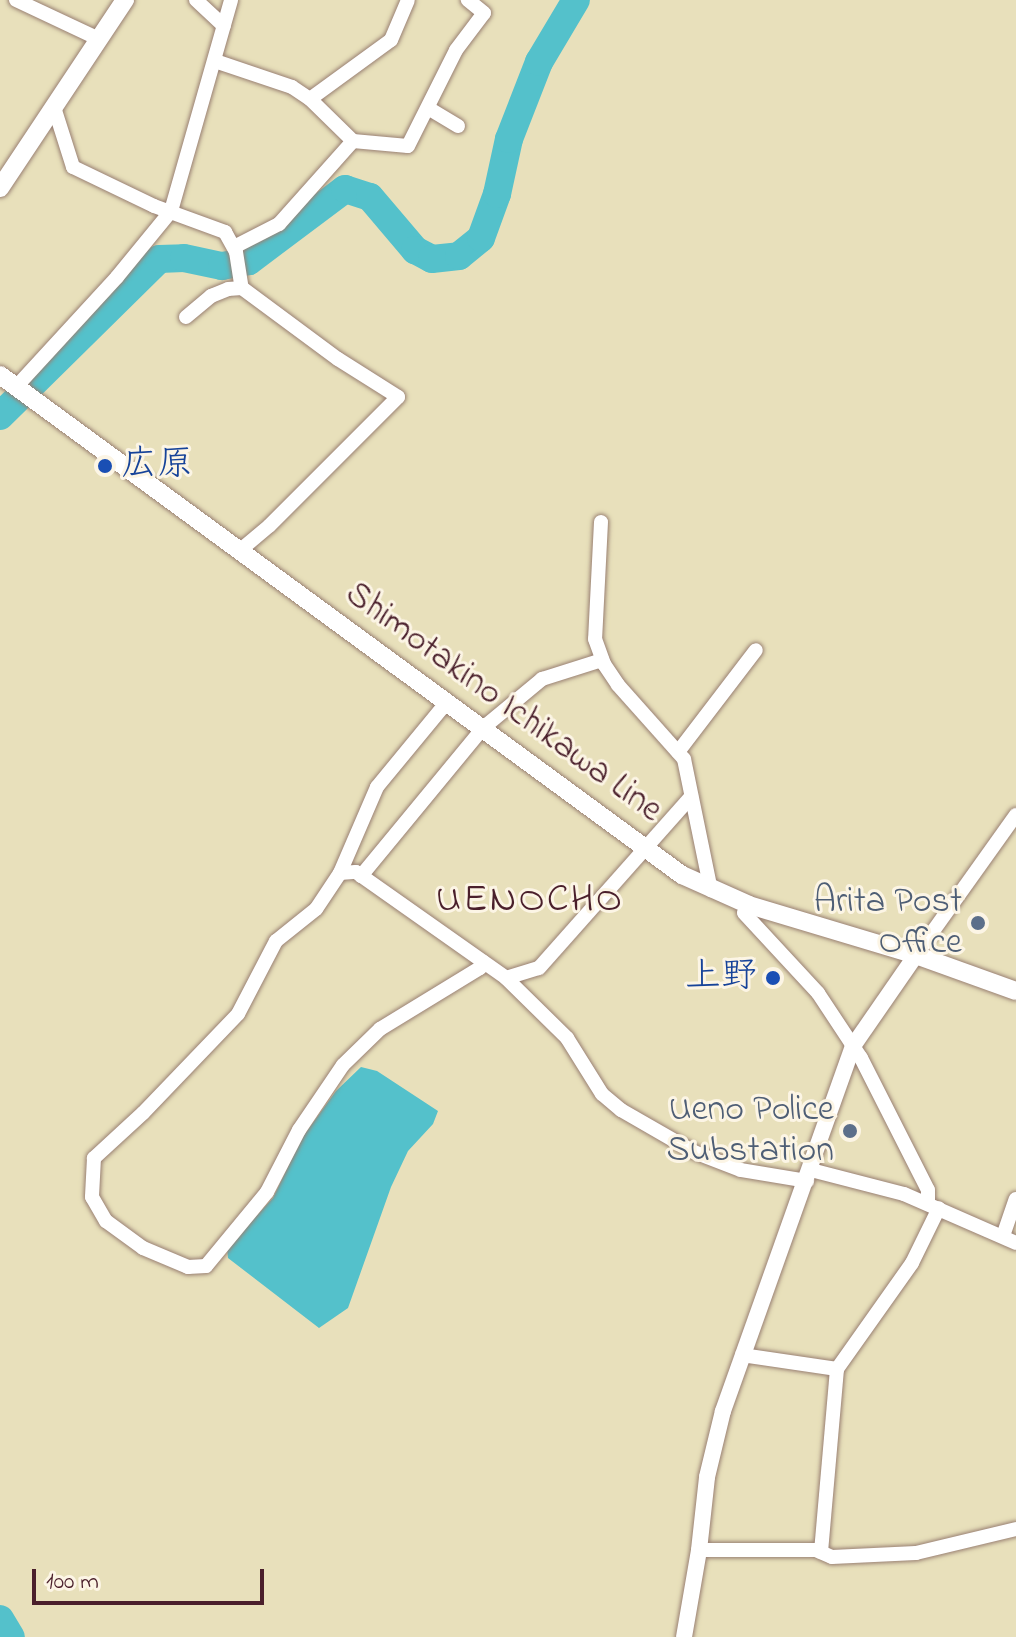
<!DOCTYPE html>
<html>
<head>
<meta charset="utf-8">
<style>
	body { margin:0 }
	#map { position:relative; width:1016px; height:1637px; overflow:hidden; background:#e8e0bb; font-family:"Indie Flower","Klee One",sans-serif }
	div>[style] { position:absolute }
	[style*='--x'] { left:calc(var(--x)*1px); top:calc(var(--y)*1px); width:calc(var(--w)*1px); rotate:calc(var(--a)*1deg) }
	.water>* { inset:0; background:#54c1cb }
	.river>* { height:28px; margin:-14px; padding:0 14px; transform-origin:14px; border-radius:14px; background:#54c1cb }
	.roads { filter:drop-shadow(0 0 2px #998073) drop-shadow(0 0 2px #998073) }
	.minor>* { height:14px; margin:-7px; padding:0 7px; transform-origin:7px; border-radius:7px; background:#fff }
	.tertiary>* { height:16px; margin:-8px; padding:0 8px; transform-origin:8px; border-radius:8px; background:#fff }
	.secondary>* { height:18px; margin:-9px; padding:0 9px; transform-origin:9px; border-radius:9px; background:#fff }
	.dots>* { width:22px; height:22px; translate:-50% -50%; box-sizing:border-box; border:4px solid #fcf5e5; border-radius:50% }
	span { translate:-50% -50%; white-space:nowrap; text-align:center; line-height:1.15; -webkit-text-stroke:6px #fcf5e5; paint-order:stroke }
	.transit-label { font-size:36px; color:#164399 }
	.left { translate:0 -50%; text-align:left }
	.right { translate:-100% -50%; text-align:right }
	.street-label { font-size:36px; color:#4a1f2b }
	.service-label { font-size:36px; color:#4e5e75 }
	.quarter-label { font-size:40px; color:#4a1f2b; letter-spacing:2px }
	.scale { position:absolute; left:32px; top:1569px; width:232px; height:36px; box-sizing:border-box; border:4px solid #4a1f2b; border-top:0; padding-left:10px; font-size:24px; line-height:28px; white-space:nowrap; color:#4a1f2b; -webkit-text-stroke:6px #fcf5e5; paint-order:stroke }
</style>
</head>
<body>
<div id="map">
	<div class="water">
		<div style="clip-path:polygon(361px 1067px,377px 1071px,438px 1111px,433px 1124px,408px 1151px,391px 1187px,348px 1308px,319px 1328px,228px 1258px,227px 1248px,273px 1198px,302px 1138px,336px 1091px)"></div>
	</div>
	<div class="river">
		<div style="--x:0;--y:416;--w:223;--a:-44.6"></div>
		<div style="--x:159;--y:259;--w:25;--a:-2"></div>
		<div style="--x:184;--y:258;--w:39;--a:12"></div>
		<div style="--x:222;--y:266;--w:27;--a:-10"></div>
		<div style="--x:249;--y:261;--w:120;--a:-36.9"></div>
		<div style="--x:345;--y:189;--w:26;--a:18"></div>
		<div style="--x:370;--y:197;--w:70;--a:49.7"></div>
		<div style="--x:415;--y:250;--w:19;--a:28"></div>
		<div style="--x:432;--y:259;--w:27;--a:-6"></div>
		<div style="--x:459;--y:256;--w:28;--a:-39"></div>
		<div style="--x:481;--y:238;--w:47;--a:-70"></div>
		<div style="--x:497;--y:194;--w:56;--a:-77.7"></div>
		<div style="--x:509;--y:139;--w:83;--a:-68.7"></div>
		<div style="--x:539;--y:62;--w:72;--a:-59.2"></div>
		<div style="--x:0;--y:1619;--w:21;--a:59"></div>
	</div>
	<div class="roads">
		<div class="minor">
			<div style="--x:16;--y:0;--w:92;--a:25.2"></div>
			<div style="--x:196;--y:0;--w:38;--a:43"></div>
			<div style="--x:215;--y:61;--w:81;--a:18.7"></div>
			<div style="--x:292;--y:87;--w:22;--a:34"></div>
			<div style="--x:310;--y:99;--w:60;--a:44.3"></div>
			<div style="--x:310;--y:99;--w:100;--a:-36.1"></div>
			<div style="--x:391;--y:40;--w:43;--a:-67"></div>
			<div style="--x:54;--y:107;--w:63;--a:72.4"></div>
			<div style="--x:73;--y:167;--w:90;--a:25.7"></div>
			<div style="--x:154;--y:206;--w:76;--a:20.1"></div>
			<div style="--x:225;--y:232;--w:23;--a:61"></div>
			<div style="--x:236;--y:252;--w:36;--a:81"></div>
			<div style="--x:428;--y:108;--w:35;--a:31"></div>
			<div style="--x:234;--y:247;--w:51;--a:-27.1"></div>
			<div style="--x:279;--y:224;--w:111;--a:-48.3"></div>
			<div style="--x:353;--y:141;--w:55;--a:5.2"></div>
			<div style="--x:408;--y:146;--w:107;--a:-63.4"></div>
			<div style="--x:456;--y:50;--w:46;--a:-52.9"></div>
			<div style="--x:484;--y:13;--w:21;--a:-141"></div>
			<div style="--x:186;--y:317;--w:33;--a:-40"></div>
			<div style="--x:211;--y:296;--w:18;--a:-22"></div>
			<div style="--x:228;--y:289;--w:14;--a:-4"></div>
			<div style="--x:242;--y:288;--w:119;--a:36.5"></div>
			<div style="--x:338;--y:359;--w:71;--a:32.3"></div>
			<div style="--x:398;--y:397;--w:182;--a:135"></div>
			<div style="--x:269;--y:526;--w:39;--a:140"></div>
			<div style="--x:16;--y:387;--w:149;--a:-47.4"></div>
			<div style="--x:117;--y:277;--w:85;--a:-50.7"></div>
			<div style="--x:171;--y:211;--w:219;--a:-74.1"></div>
			<div style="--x:601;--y:522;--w:117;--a:92.9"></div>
			<div style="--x:595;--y:639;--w:27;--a:70"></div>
			<div style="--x:604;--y:664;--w:25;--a:56"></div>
			<div style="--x:618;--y:685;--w:99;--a:48.3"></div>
			<div style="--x:684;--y:759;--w:134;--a:78.4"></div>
			<div style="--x:447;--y:702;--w:110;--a:129.5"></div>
			<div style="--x:377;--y:787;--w:94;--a:113.3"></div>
			<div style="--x:340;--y:873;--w:43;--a:123.7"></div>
			<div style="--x:316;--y:909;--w:51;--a:141.3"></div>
			<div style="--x:276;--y:941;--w:82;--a:117.5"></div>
			<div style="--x:238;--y:1014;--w:137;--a:133.8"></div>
			<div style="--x:143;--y:1113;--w:67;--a:137.4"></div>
			<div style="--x:94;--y:1158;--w:39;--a:93"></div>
			<div style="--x:92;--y:1197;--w:28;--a:60"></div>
			<div style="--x:106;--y:1221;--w:46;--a:36.1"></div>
			<div style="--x:143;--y:1248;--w:49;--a:22.9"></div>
			<div style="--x:188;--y:1267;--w:18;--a:-3"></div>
			<div style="--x:206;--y:1266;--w:96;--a:-50.5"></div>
			<div style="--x:267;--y:1192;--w:70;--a:-62.7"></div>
			<div style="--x:299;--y:1130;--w:78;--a:-55.9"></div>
			<div style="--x:343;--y:1065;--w:52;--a:-44.2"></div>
			<div style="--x:380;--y:1029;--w:117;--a:-31.4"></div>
			<div style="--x:480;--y:968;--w:7;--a:-63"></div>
			<div style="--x:678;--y:752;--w:128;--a:-52.6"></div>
			<div style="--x:340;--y:873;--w:16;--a:-4"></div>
			<div style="--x:356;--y:872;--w:184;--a:35.2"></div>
			<div style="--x:506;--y:978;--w:86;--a:44.5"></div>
			<div style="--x:567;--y:1038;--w:66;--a:58"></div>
			<div style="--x:602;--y:1094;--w:25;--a:40"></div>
			<div style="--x:621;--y:1110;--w:84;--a:29.9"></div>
			<div style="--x:694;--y:1152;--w:50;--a:21"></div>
			<div style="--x:741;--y:1170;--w:67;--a:9.5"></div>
			<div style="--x:361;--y:876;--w:192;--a:-50.5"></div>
			<div style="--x:483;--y:728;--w:77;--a:-39.7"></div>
			<div style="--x:542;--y:679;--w:63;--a:-17.6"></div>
			<div style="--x:749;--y:905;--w:9;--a:122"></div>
			<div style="--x:744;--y:913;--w:109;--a:47.2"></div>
			<div style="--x:818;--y:993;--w:78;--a:56.5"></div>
			<div style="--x:861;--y:1058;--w:148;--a:63.1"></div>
			<div style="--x:928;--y:1190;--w:14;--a:90"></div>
			<div style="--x:916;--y:955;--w:172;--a:-54.5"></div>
			<div style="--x:506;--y:978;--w:34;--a:-17"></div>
			<div style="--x:539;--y:968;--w:229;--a:-48.4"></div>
			<div style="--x:811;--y:1170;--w:96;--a:14.5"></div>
			<div style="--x:904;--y:1194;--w:122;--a:23.6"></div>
			<div style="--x:1003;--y:1236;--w:39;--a:-71"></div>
			<div style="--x:742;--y:1355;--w:96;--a:8.4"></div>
			<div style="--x:699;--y:1550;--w:117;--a:0"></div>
			<div style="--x:816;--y:1550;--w:17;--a:24"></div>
			<div style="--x:832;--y:1557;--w:84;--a:-2.7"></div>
			<div style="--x:916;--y:1553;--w:103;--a:-13.5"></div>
			<div style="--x:821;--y:1552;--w:184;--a:-85"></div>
			<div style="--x:837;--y:1369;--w:130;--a:-54.7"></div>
			<div style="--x:912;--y:1263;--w:61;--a:-63.9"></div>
		</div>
		<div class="tertiary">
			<div style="--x:684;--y:1637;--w:88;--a:-80.2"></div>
			<div style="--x:699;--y:1550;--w:73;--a:-83.7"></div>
			<div style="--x:707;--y:1477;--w:68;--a:-76.4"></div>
			<div style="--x:723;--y:1411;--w:387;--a:-70.4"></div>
			<div style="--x:853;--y:1046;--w:111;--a:-55.3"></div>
		</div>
		<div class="secondary">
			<div style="--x:0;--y:188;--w:226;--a:-56.4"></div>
			<div style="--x:0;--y:375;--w:846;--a:36.25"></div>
			<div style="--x:682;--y:875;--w:73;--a:24.1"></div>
			<div style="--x:749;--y:905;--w:174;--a:16.7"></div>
			<div style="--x:916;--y:955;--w:106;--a:19.8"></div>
		</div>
	</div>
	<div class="dots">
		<div style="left:105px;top:466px;background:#1a4fb4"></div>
		<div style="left:978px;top:923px;background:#5c6f8a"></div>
		<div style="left:773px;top:978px;background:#1a4fb4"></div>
		<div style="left:850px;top:1131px;background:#5c6f8a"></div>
	</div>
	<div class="transit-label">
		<span class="left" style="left:121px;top:466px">広原</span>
		<span class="right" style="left:757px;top:978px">上野</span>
	</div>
	<div class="street-label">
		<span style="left:503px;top:703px;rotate:36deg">Shimotakino Ichikawa Line</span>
	</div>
	<div class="service-label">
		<span class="right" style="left:962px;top:923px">Arita Post<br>Office</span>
		<span class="right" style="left:834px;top:1131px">Ueno Police<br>Substation</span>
	</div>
	<div class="quarter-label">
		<span style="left:530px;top:901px">UENOCHO</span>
	</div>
	<div class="scale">100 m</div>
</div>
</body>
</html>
